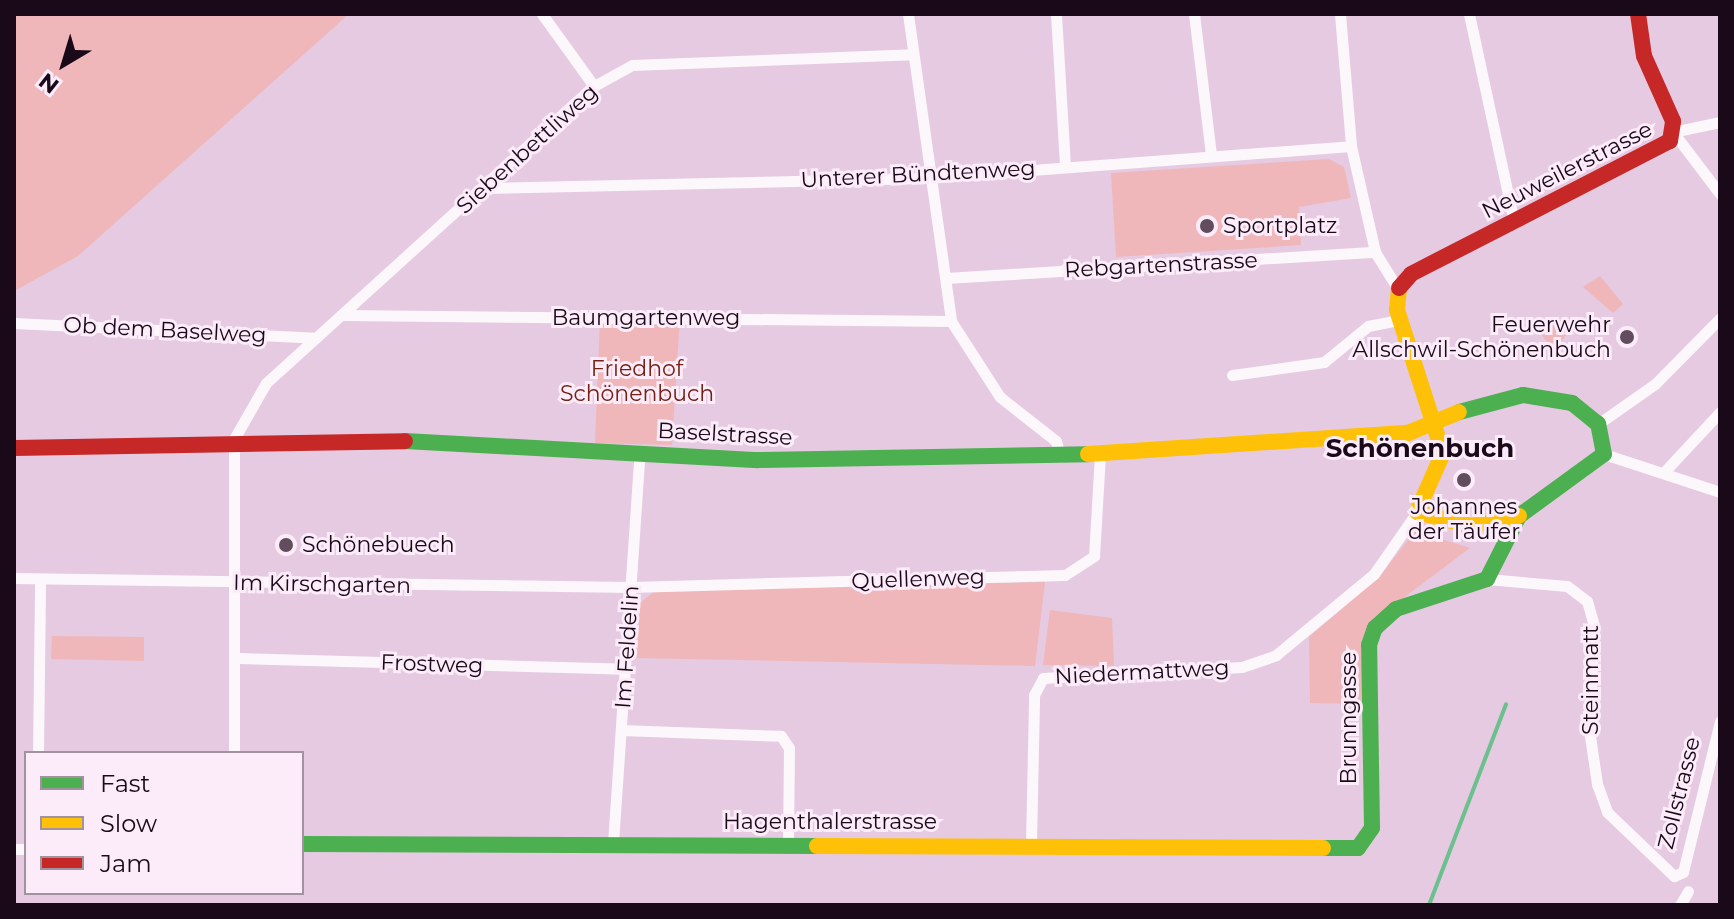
<!DOCTYPE html>
<html>
<head>
<meta charset="utf-8">
<style>
	body { margin:0 }
	#map { position:relative; width:1734px; height:919px; overflow:hidden; background:#e5cae1; font-family:Montserrat,sans-serif }
	div>[style] { position:absolute }
	[style*='--x'] { left:calc(var(--x)*1px); top:calc(var(--y)*1px); width:calc(var(--w)*1px); rotate:calc(var(--a)*1deg) }
	.green>* { inset:0; background:#efb7b9 }
	.round { border-radius:50% }
	.stream>* { height:4px; margin:-2px; padding:0 2px; transform-origin:2px; border-radius:2px; background:#6bc08e }
	.street>* { height:11px; margin:-5.5px; padding:0 5.5px; transform-origin:5.5px; border-radius:5.5px; background:#fbf7fa }
	.fast>* { height:16px; margin:-8px; padding:0 8px; transform-origin:8px; border-radius:8px; background:#4caf50 }
	.slow>* { height:16px; margin:-8px; padding:0 8px; transform-origin:8px; border-radius:8px; background:#ffc107 }
	.jam>* { height:16px; margin:-8px; padding:0 8px; transform-origin:8px; border-radius:8px; background:#c62828 }
	.dots>* { width:22px; height:22px; translate:-50% -50%; box-sizing:border-box; border:4px solid #fcecf9; border-radius:50% }
	span { translate:-50% -50%; white-space:nowrap; text-align:center; line-height:1.15; -webkit-text-stroke:6px #fcecf9; paint-order:stroke }
	.street-label { font-size:22px; color:#1a0918 }
	.poi-label { font-size:22px; color:#1a0918 }
	.left { translate:0 -50%; text-align:left }
	.right { translate:-100% -50%; text-align:right }
	.park-label { font-size:22px; color:#732214 }
	.quarter-label { font-size:26px; color:#1a0918; font-weight:700 }
	.frame { position:absolute; inset:0; border:16px solid #1a0918; pointer-events:none }
	.legend { position:absolute; left:24px; top:751px; width:280px; height:144px; box-sizing:border-box; background:#fcecf9; border:2px solid #a2919f; margin:0; padding:10px 14px; list-style:none; font-size:24px; color:#1a0918 }
	.legend li { display:flex; align-items:center; gap:16px; height:40px }
	.legend b { width:40px; border:2px solid #a2919f }
	.north { position:absolute; left:24px; top:24px; width:80px; height:80px; -webkit-text-stroke:6px #fcecf9; paint-order:stroke; rotate:218deg; font-size:22px; font-weight:700; line-height:32px; text-align:center; color:#1a0918 }
	.north::after { content:''; display:block; margin:auto; width:28px; height:36px; background:#1a0918; clip-path:polygon(50% 0,100% 100%,50% 72%,0 100%) }
</style>
</head>
<body>
<div id="map">
	<div class="green">
		<div style="clip-path:polygon(14px 14px,349px 14px,78px 256px,14px 291px)"></div>
		<div style="clip-path:polygon(1329px 159px,1344px 167px,1351px 198px,1299px 207px,1301px 245px,1116px 257px,1111px 173px)"></div>
		<div style="clip-path:polygon(1600px 276px,1623px 304px,1613px 313px,1583px 287px)"></div>
		<div style="clip-path:polygon(680px 317px,672px 445px,595px 443px,600px 319px)"></div>
		<div class="round" style="left:1541px;top:317px;width:26px;height:26px"></div>
		<div style="clip-path:polygon(1415px 531px,1470px 548px,1370px 623px,1364px 704px,1310px 703px,1309px 637px,1379px 577px)"></div>
		<div style="clip-path:polygon(1045px 582px,1035px 666px,637px 658px,640px 603px,655px 591px)"></div>
		<div style="clip-path:polygon(1050px 610px,1112px 618px,1114px 666px,1043px 665px)"></div>
		<div style="clip-path:polygon(52px 636px,144px 637px,144px 661px,51px 659px)"></div>
	</div>
	<div class="stream">
		<div style="--x:1429;--y:905;--w:215;--a:-69"></div>
	</div>
	<div class="street">
		<div style="--x:542;--y:14;--w:89;--a:54.2"></div>
		<div style="--x:908;--y:14;--w:310;--a:82"></div>
		<div style="--x:951;--y:321;--w:90;--a:57.2"></div>
		<div style="--x:1000;--y:397;--w:71;--a:38.2"></div>
		<div style="--x:1056;--y:441;--w:16;--a:75"></div>
		<div style="--x:1056;--y:14;--w:153;--a:86.6"></div>
		<div style="--x:1194;--y:14;--w:142;--a:83.1"></div>
		<div style="--x:1340;--y:14;--w:132;--a:85.2"></div>
		<div style="--x:1351;--y:146;--w:109;--a:77.2"></div>
		<div style="--x:1375;--y:252;--w:44;--a:58.1"></div>
		<div style="--x:1469;--y:14;--w:214;--a:77.8"></div>
		<div style="--x:1720;--y:122;--w:48;--a:168"></div>
		<div style="--x:1673;--y:132;--w:78;--a:52.8"></div>
		<div style="--x:483;--y:188;--w:444;--a:-1.3"></div>
		<div style="--x:927;--y:178;--w:425;--a:-4.3"></div>
		<div style="--x:946;--y:278;--w:430;--a:-3.5"></div>
		<div style="--x:341;--y:315;--w:610;--a:0.56"></div>
		<div style="--x:14;--y:323;--w:302;--a:2.8"></div>
		<div style="--x:1232;--y:375;--w:93;--a:-8"></div>
		<div style="--x:1324;--y:362;--w:57;--a:-39.3"></div>
		<div style="--x:1368;--y:326;--w:33;--a:-11"></div>
		<div style="--x:1598;--y:424;--w:70;--a:-35.1"></div>
		<div style="--x:1655;--y:384;--w:93;--a:-45.4"></div>
		<div style="--x:1604;--y:454;--w:122;--a:18.1"></div>
		<div style="--x:1665;--y:471;--w:81;--a:-47"></div>
		<div style="--x:14;--y:578;--w:617;--a:0.84"></div>
		<div style="--x:631;--y:587;--w:434;--a:-1.6"></div>
		<div style="--x:1065;--y:575;--w:35;--a:-33"></div>
		<div style="--x:1094;--y:556;--w:102;--a:-86.6"></div>
		<div style="--x:1487;--y:579;--w:80;--a:5"></div>
		<div style="--x:1567;--y:586;--w:25;--a:37"></div>
		<div style="--x:1587;--y:601;--w:26;--a:74"></div>
		<div style="--x:1594;--y:626;--w:103;--a:92.8"></div>
		<div style="--x:1589;--y:729;--w:56;--a:81.7"></div>
		<div style="--x:1597;--y:784;--w:30;--a:70"></div>
		<div style="--x:1607;--y:812;--w:93;--a:43.7"></div>
		<div style="--x:1674;--y:876;--w:10;--a:-24"></div>
		<div style="--x:1683;--y:872;--w:155;--a:-76.2"></div>
		<div style="--x:238;--y:658;--w:387;--a:1.6"></div>
		<div style="--x:621;--y:730;--w:160;--a:2.1"></div>
		<div style="--x:781;--y:736;--w:14;--a:56"></div>
		<div style="--x:789;--y:748;--w:97;--a:90.6"></div>
		<div style="--x:38;--y:753;--w:174;--a:-89.3"></div>
		<div style="--x:234;--y:753;--w:314;--a:-90"></div>
		<div style="--x:234;--y:439;--w:64;--a:-60.3"></div>
		<div style="--x:266;--y:383;--w:442;--a:-42.2"></div>
		<div style="--x:594;--y:86;--w:43;--a:-28.9"></div>
		<div style="--x:632;--y:65;--w:281;--a:-2.2"></div>
		<div style="--x:613;--y:843;--w:393;--a:-86.1"></div>
		<div style="--x:1031;--y:844;--w:149;--a:-88.8"></div>
		<div style="--x:1034;--y:695;--w:19;--a:-62"></div>
		<div style="--x:1043;--y:678;--w:199;--a:-3.2"></div>
		<div style="--x:1242;--y:667;--w:36;--a:-19"></div>
		<div style="--x:1276;--y:655;--w:127;--a:-39.6"></div>
		<div style="--x:1374;--y:574;--w:75;--a:-55.3"></div>
		<div style="--x:14;--y:849;--w:12;--a:0"></div>
		<div style="--x:1680;--y:905;--w:16;--a:-60"></div>
	</div>
	<div class="fast">
		<div style="--x:405;--y:441;--w:354;--a:3.1"></div>
		<div style="--x:758;--y:460;--w:330;--a:-1"></div>
		<div style="--x:302;--y:844;--w:515;--a:0.22"></div>
		<div style="--x:1323;--y:848;--w:35;--a:0"></div>
		<div style="--x:1358;--y:848;--w:24;--a:-55"></div>
		<div style="--x:1372;--y:828;--w:183;--a:-90.9"></div>
		<div style="--x:1369;--y:645;--w:18;--a:-71"></div>
		<div style="--x:1375;--y:628;--w:28;--a:-42"></div>
		<div style="--x:1396;--y:609;--w:96;--a:-18.2"></div>
		<div style="--x:1487;--y:579;--w:71;--a:-63.1"></div>
		<div style="--x:1519;--y:516;--w:105;--a:-36.1"></div>
		<div style="--x:1604;--y:454;--w:31;--a:-101"></div>
		<div style="--x:1598;--y:424;--w:33;--a:-141"></div>
		<div style="--x:1572;--y:403;--w:50;--a:-170.7"></div>
		<div style="--x:1523;--y:395;--w:66;--a:165.1"></div>
	</div>
	<div class="slow">
		<div style="--x:1399;--y:288;--w:22;--a:95"></div>
		<div style="--x:1397;--y:310;--w:150;--a:72.2"></div>
		<div style="--x:1443;--y:453;--w:64;--a:113.8"></div>
		<div style="--x:1417;--y:512;--w:56;--a:14.5"></div>
		<div style="--x:1471;--y:526;--w:49;--a:-11.8"></div>
		<div style="--x:1088;--y:454;--w:321;--a:-3.8"></div>
		<div style="--x:1408;--y:433;--w:55;--a:-22.4"></div>
		<div style="--x:817;--y:846;--w:506;--a:0.23"></div>
	</div>
	<div class="jam">
		<div style="--x:1399;--y:288;--w:18;--a:-49"></div>
		<div style="--x:1411;--y:274;--w:291;--a:-27.2"></div>
		<div style="--x:1670;--y:141;--w:20;--a:-81"></div>
		<div style="--x:1673;--y:121;--w:71;--a:-114"></div>
		<div style="--x:1644;--y:56;--w:42;--a:-98.1"></div>
		<div style="--x:14;--y:448;--w:391;--a:-1"></div>
	</div>
	<div class="dots">
		<div style="left:1207px;top:226px;background:#614d5e"></div>
		<div style="left:1627px;top:337px;background:#614d5e"></div>
		<div style="left:1464px;top:480px;background:#614d5e"></div>
		<div style="left:286px;top:545px;background:#614d5e"></div>
	</div>
	<div class="street-label">
		<span style="left:527px;top:149px;rotate:-42deg">Siebenbettliweg</span>
		<span style="left:1567px;top:170px;rotate:-27deg">Neuweilerstrasse</span>
		<span style="left:918px;top:174px;rotate:-3deg">Unterer Bündtenweg</span>
		<span style="left:1161px;top:265px;rotate:-3deg">Rebgartenstrasse</span>
		<span style="left:646px;top:318px">Baumgartenweg</span>
		<span style="left:165px;top:330px;rotate:3deg">Ob dem Baselweg</span>
		<span style="left:725px;top:434px;rotate:3deg">Baselstrasse</span>
		<span style="left:918px;top:579px;rotate:-2deg">Quellenweg</span>
		<span style="left:322px;top:584px;rotate:1deg">Im Kirschgarten</span>
		<span style="left:627px;top:647px;rotate:-86deg">Im Feldelin</span>
		<span style="left:432px;top:664px;rotate:2deg">Frostweg</span>
		<span style="left:1142px;top:672px;rotate:-3deg">Niedermattweg</span>
		<span style="left:1591px;top:680px;rotate:-90deg">Steinmatt</span>
		<span style="left:1349px;top:718px;rotate:-90deg">Brunngasse</span>
		<span style="left:1679px;top:793px;rotate:-76deg">Zollstrasse</span>
		<span style="left:830px;top:822px">Hagenthalerstrasse</span>
	</div>
	<div class="poi-label">
		<span class="left" style="left:1223px;top:226px">Sportplatz</span>
		<span class="right" style="left:1611px;top:337px">Feuerwehr<br>Allschwil-Schönenbuch</span>
		<span style="left:1464px;top:519px">Johannes<br>der Täufer</span>
		<span class="left" style="left:302px;top:545px">Schönebuech</span>
	</div>
	<div class="park-label">
		<span style="left:637px;top:381px">Friedhof<br>Schönenbuch</span>
	</div>
	<div class="quarter-label">
		<span style="left:1420px;top:449px">Schönenbuch</span>
	</div>
	<div class="frame"></div>
	<ul class="legend">
	<li><b style="height:10px;background:#4caf50"></b>Fast</li>
	<li><b style="height:10px;background:#ffc107"></b>Slow</li>
	<li><b style="height:10px;background:#c62828"></b>Jam</li>
	</ul>
	<div class="north">N</div>
</div>
</body>
</html>
